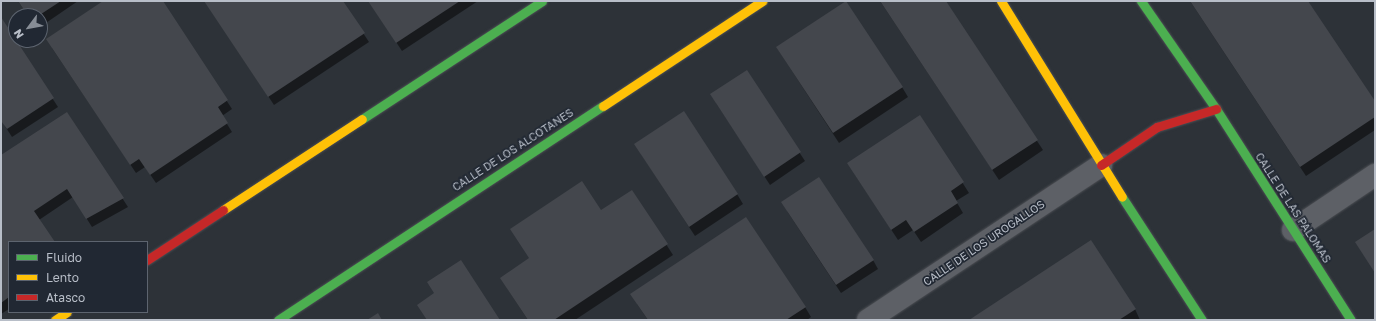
<!DOCTYPE html>
<html>
<head>
<meta charset="utf-8">
<style>
	body { margin:0 }
	#map { position:relative; width:1376px; height:321px; overflow:hidden; background:#2d3238; font-family:"Golos Text",sans-serif }
	div>[style] { position:absolute }
	[style*='--x'] { left:calc(var(--x)*1px); top:calc(var(--y)*1px); width:calc(var(--w)*1px); rotate:calc(var(--a)*1deg) }
	.shadow>* { inset:0; background:#0007 }
	.building>* { inset:0; background:#44474d }
	.roads { filter:drop-shadow(0 0 1px #4b4e53) drop-shadow(0 0 1px #4b4e53) }
	.street>* { height:22px; margin:-11px; padding:0 11px; transform-origin:11px; border-radius:11px; background:#5d6066 }
	.fast>* { height:9px; margin:-4.5px; padding:0 4.5px; transform-origin:4.5px; border-radius:4.5px; background:#4caf50 }
	.slow>* { height:9px; margin:-4.5px; padding:0 4.5px; transform-origin:4.5px; border-radius:4.5px; background:#ffc107 }
	.jam>* { height:9px; margin:-4.5px; padding:0 4.5px; transform-origin:4.5px; border-radius:4.5px; background:#c62828 }
	span { translate:-50% -50%; white-space:nowrap; text-align:center; line-height:1.15; -webkit-text-stroke:3.5px #212833; paint-order:stroke }
	.street-label { font-size:11px; color:#b8bec8 }
	.frame { position:absolute; inset:0; border:2px solid #b8bec8; pointer-events:none }
	.legend { position:absolute; left:8px; top:241px; width:140px; height:72px; box-sizing:border-box; background:#212833; border:1px solid #5d646f; margin:0; padding:5px 7px; list-style:none; font-size:12px; color:#b8bec8 }
	.legend li { display:flex; align-items:center; gap:8px; height:20px }
	.legend b { width:20px; border:1px solid #5d646f }
	.north { position:absolute; left:8px; top:8px; width:40px; height:40px; box-sizing:border-box; background:#212833; border:1px solid #5d646f; border-radius:50%; rotate:238deg; font-size:11px; font-weight:700; line-height:16px; text-align:center; color:#b8bec8 }
	.north::after { content:''; display:block; margin:auto; width:14px; height:18px; background:#878d96; clip-path:polygon(50% 0,100% 100%,50% 72%,0 100%) }
</style>
</head>
<body>
<div id="map">
	<div class="shadow">
		<div style="clip-path:polygon(18px 1px,78px 1px,40px 27px,40px 16px,28px 16px)"></div>
		<div style="clip-path:polygon(105px 1px,162px 1px,232px 109px,222px 116px,232px 132px,156px 183px,145px 167px,136px 173px,52px 48px)"></div>
		<div style="clip-path:polygon(205px 1px,342px 1px,369px 42px,274px 105px)"></div>
		<div style="clip-path:polygon(369px 1px,478px 1px,402px 51px)"></div>
		<div style="clip-path:polygon(880px 1px,944px 1px,1043px 150px,999px 180px)"></div>
		<div style="clip-path:polygon(1190px 1px,1307px 1px,1375px 103px,1375px 130px,1306px 176px)"></div>
		<div style="clip-path:polygon(1px 19px,58px 107px,12px 137px,1px 120px)"></div>
		<div style="clip-path:polygon(777px 48px,902px 87px,908px 97px,839px 143px)"></div>
		<div style="clip-path:polygon(746px 71px,805px 161px,770px 185px,716px 103px)"></div>
		<div style="clip-path:polygon(67px 113px,128px 207px,92px 227px,73px 197px,39px 220px,53px 242px,9px 242px,9px 309px,1px 314px,1px 157px)"></div>
		<div style="clip-path:polygon(920px 116px,969px 193px,956px 201px,963px 213px,921px 242px,913px 230px,898px 240px,854px 173px)"></div>
		<div style="clip-path:polygon(641px 154px,737px 194px,743px 204px,695px 236px)"></div>
		<div style="clip-path:polygon(632px 191px,673px 255px,575px 320px,528px 320px,507px 288px,530px 258px)"></div>
		<div style="clip-path:polygon(787px 211px,873px 260px,878px 269px,841px 293px)"></div>
		<div style="clip-path:polygon(637px 304px,805px 307px,811px 317px,807px 320px,648px 320px)"></div>
		<div style="clip-path:polygon(1135px 309px,1140px 320px,971px 320px)"></div>
	</div>
	<div class="building">
		<div style="clip-path:polygon(18px 1px,61px 1px,38px 16px,28px 16px)"></div>
		<div style="clip-path:polygon(103px 1px,163px 1px,228px 100px,218px 107px,228px 123px,150px 175px,139px 159px,130px 165px,46px 39px)"></div>
		<div style="clip-path:polygon(204px 1px,343px 1px,365px 33px,268px 97px)"></div>
		<div style="clip-path:polygon(368px 1px,460px 1px,396px 43px)"></div>
		<div style="clip-path:polygon(846px 1px,903px 87px,833px 133px,776px 47px)"></div>
		<div style="clip-path:polygon(880px 1px,946px 1px,1038px 140px,992px 170px)"></div>
		<div style="clip-path:polygon(1190px 1px,1308px 1px,1375px 101px,1375px 117px,1300px 167px)"></div>
		<div style="clip-path:polygon(1px 17px,54px 98px,7px 129px,1px 121px)"></div>
		<div style="clip-path:polygon(747px 70px,801px 152px,764px 177px,710px 94px)"></div>
		<div style="clip-path:polygon(684px 111px,738px 194px,689px 227px,634px 144px)"></div>
		<div style="clip-path:polygon(67px 112px,124px 198px,86px 219px,67px 189px,34px 211px,55px 242px,9px 242px,9px 297px,1px 303px,1px 155px)"></div>
		<div style="clip-path:polygon(920px 115px,964px 182px,951px 191px,958px 203px,914px 232px,906px 220px,891px 230px,847px 163px)"></div>
		<div style="clip-path:polygon(819px 177px,874px 260px,836px 285px,781px 202px)"></div>
		<div style="clip-path:polygon(582px 181px,601px 210px,632px 190px,668px 244px,554px 320px,528px 320px,500px 278px,529px 258px,510px 229px)"></div>
		<div style="clip-path:polygon(746px 217px,806px 307px,786px 320px,648px 320px,630px 294px)"></div>
		<div style="clip-path:polygon(1375px 229px,1375px 273px,1355px 242px)"></div>
		<div style="clip-path:polygon(1091px 240px,1136px 309px,1119px 320px,969px 320px)"></div>
		<div style="clip-path:polygon(461px 260px,500px 320px,427px 320px,417px 305px,434px 293px,427px 282px)"></div>
		<div style="clip-path:polygon(378px 313px,382px 320px,367px 320px)"></div>
	</div>
	<div class="roads">
		<div class="street">
			<div style="--x:1293;--y:230;--w:99;--a:-33.9"></div>
			<div style="--x:868;--y:320;--w:280;--a:-33.6"></div>
		</div>
		<div class="fast">
			<div style="--x:1141;--y:1;--w:131;--a:55.2"></div>
			<div style="--x:1216;--y:109;--w:250;--a:57.4"></div>
			<div style="--x:362;--y:119;--w:215;--a:-33.2"></div>
			<div style="--x:1122;--y:197;--w:147;--a:57"></div>
			<div style="--x:278;--y:320;--w:389;--a:-33.4"></div>
		</div>
		<div class="slow">
			<div style="--x:1001;--y:1;--w:230;--a:58.3"></div>
			<div style="--x:603;--y:106;--w:191;--a:-33.4"></div>
			<div style="--x:223;--y:210;--w:166;--a:-33.2"></div>
			<div style="--x:55;--y:320;--w:14;--a:-34"></div>
		</div>
		<div class="jam">
			<div style="--x:1101;--y:165;--w:68;--a:-34.2"></div>
			<div style="--x:1157;--y:127;--w:62;--a:-17"></div>
			<div style="--x:147;--y:260;--w:91;--a:-33.3"></div>
		</div>
	</div>
	<div class="street-label">
		<span style="left:513px;top:150px;rotate:-33deg">CALLE DE LOS ALCOTANES</span>
		<span style="left:1293px;top:208px;rotate:57deg">CALLE DE LAS PALOMAS</span>
		<span style="left:984px;top:243px;rotate:-34deg">CALLE DE LOS UROGALLOS</span>
	</div>
	<div class="frame"></div>
	<ul class="legend">
	<li><b style="height:5px;background:#4caf50"></b>Fluido</li>
	<li><b style="height:5px;background:#ffc107"></b>Lento</li>
	<li><b style="height:5px;background:#c62828"></b>Atasco</li>
	</ul>
	<div class="north">N</div>
</div>
</body>
</html>
